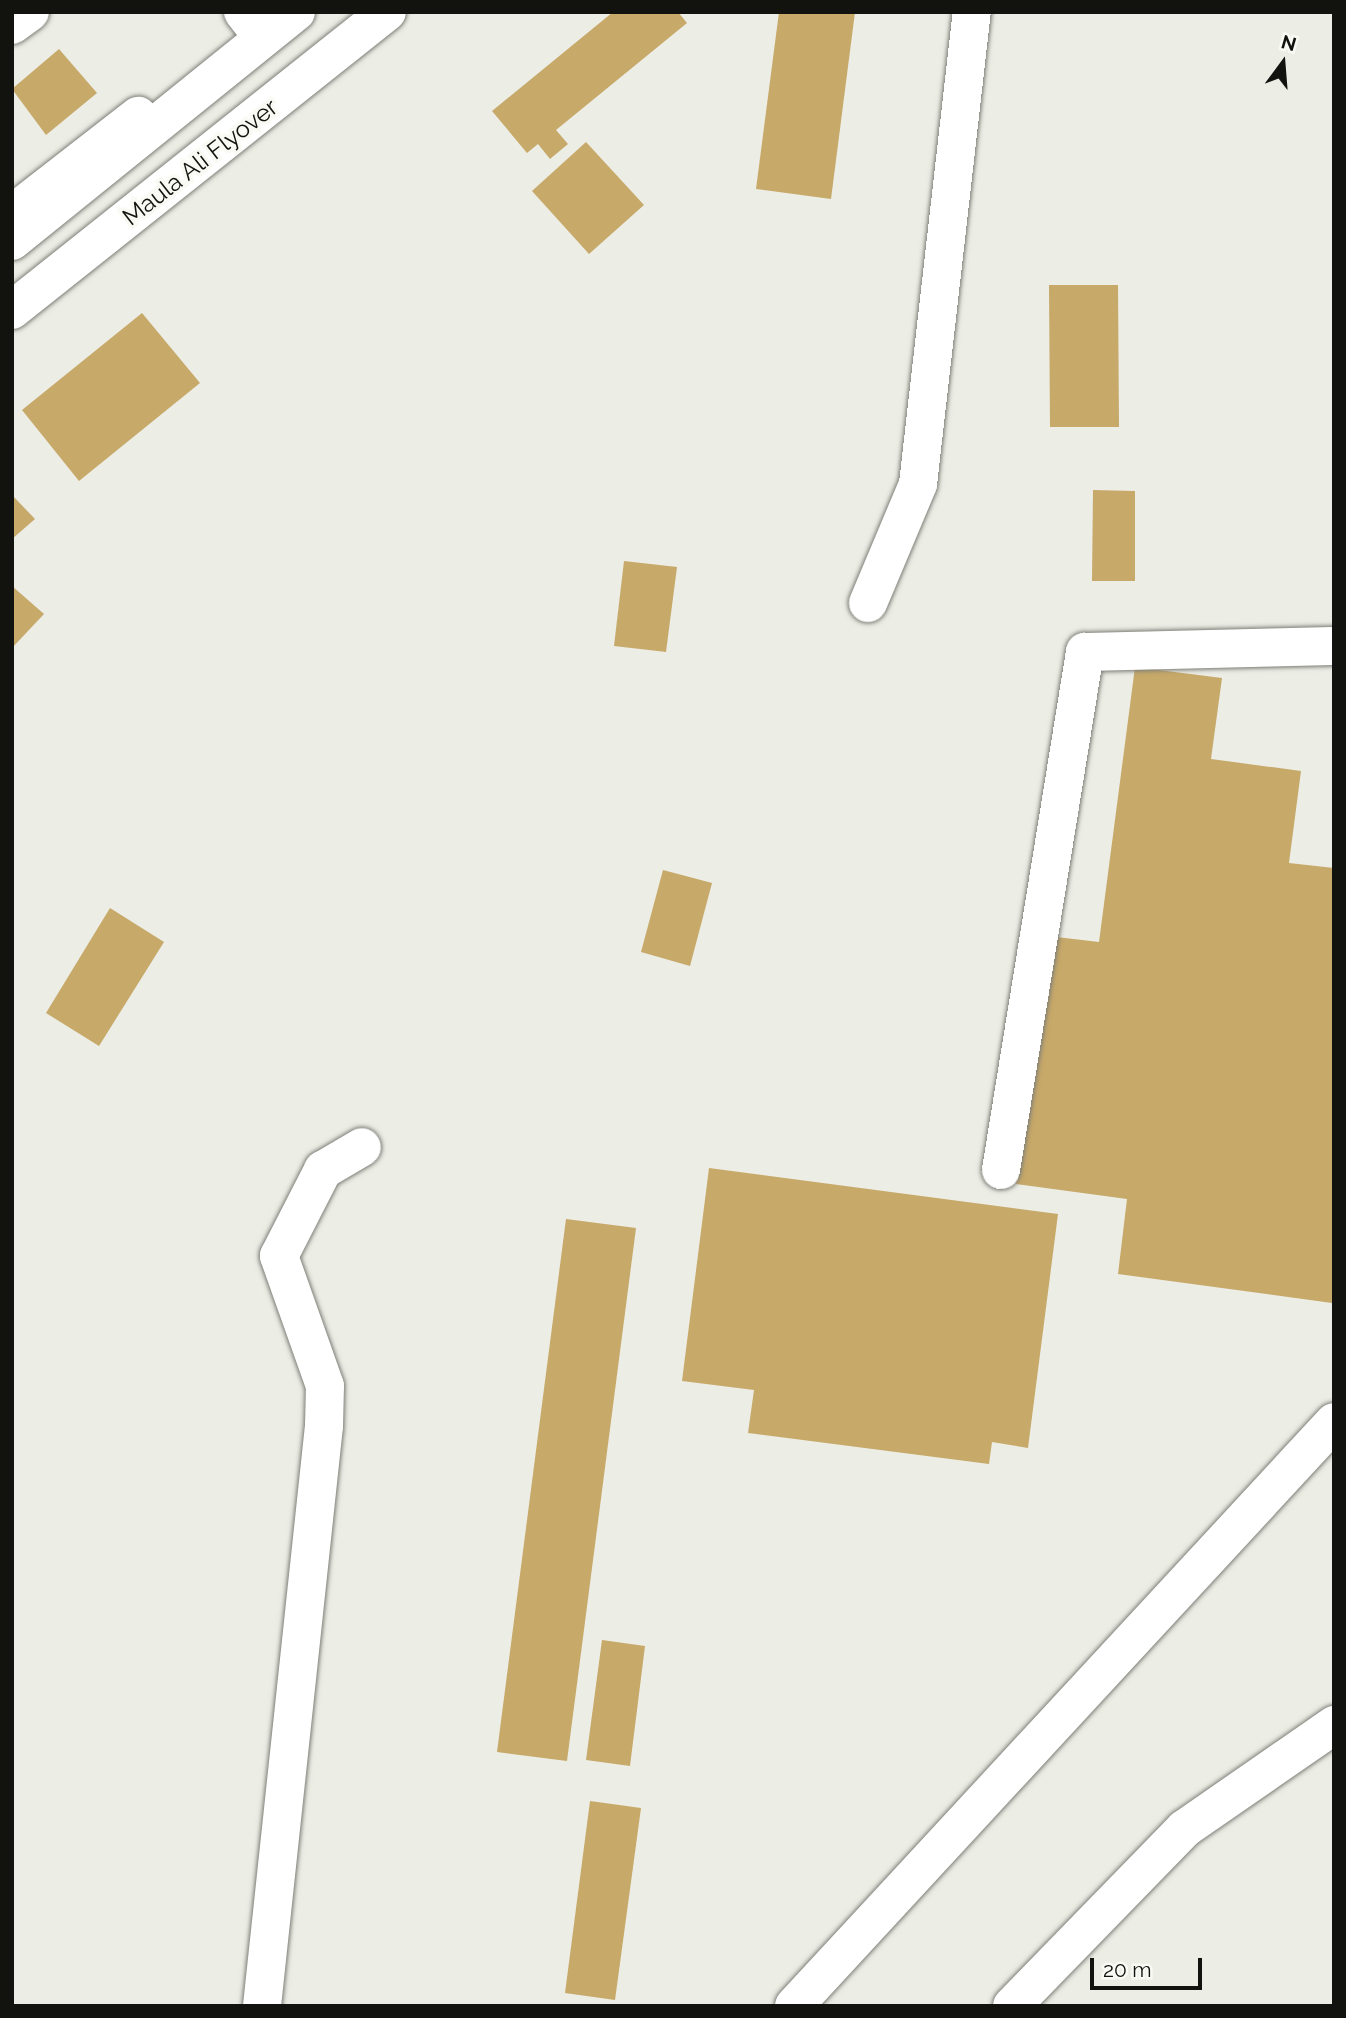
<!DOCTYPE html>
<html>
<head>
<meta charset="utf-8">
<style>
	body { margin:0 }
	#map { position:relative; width:1346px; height:2018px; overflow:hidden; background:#ecede5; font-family:Raleway,sans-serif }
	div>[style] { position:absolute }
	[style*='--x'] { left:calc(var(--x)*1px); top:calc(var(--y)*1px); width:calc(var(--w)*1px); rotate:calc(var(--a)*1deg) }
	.building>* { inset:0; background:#c7a969 }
	.roads { filter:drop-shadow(0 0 2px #7e7f78) drop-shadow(0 0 2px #7e7f78) }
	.minor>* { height:38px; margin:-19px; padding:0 19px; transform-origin:19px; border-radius:19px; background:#fff }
	.major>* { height:38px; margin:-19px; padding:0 19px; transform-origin:19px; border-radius:19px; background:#fff }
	span { translate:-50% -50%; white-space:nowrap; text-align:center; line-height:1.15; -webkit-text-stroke:7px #f9faf3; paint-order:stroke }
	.street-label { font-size:24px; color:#12120f }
	.frame { position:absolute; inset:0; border:14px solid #12120f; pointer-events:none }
	.north { position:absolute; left:1248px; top:28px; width:70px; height:70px; -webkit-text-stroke:5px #f9faf3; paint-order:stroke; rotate:16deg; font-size:19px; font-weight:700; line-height:28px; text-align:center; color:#12120f }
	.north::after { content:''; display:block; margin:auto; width:24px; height:32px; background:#12120f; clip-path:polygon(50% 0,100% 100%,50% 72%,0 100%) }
	.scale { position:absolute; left:1090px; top:1958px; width:112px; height:32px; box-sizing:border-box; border:4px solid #12120f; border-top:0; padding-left:9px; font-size:21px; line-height:24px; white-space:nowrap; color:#12120f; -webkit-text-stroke:5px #f9faf3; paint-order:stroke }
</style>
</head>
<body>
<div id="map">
	<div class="building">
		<div style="clip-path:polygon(613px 12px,678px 12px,687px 23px,556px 130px,568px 144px,550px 159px,538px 144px,527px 153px,492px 111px)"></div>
		<div style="clip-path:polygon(779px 12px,855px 12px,831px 199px,756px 189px)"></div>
		<div style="clip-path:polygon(59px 49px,97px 93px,46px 135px,12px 89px)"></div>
		<div style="clip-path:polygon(586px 142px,644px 205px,589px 254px,532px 191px)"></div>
		<div style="clip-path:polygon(1049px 285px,1118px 285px,1119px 427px,1050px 427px)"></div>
		<div style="clip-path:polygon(142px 313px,200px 383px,79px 481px,22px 410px)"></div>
		<div style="clip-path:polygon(1093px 490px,1135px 491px,1135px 581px,1092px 581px)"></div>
		<div style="clip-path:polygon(12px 495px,35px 519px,12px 539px)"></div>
		<div style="clip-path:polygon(624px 561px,677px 567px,666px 652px,614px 646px)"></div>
		<div style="clip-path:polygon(12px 586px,44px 614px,12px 648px)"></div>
		<div style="clip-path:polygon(1135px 667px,1222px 678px,1211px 759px,1301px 771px,1289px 863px,1334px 868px,1332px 1303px,1118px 1274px,1127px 1199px,1016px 1184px,1048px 936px,1099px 942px)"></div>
		<div style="clip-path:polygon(663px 870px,712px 883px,690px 966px,641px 952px)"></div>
		<div style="clip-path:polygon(110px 908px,164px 942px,99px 1046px,46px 1013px)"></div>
		<div style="clip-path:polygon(709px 1168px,1058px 1214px,1028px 1448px,992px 1442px,989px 1464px,748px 1433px,754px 1390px,682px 1381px)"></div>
		<div style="clip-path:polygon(566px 1219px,636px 1228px,567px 1761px,497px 1752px)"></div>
		<div style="clip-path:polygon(602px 1640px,645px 1646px,630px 1766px,586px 1760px)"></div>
		<div style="clip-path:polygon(590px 1801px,641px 1808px,615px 2000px,565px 1993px)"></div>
	</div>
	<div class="roads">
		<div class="minor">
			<div style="--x:243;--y:12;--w:18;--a:52"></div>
			<div style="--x:12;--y:25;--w:22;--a:-36"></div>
			<div style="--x:12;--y:214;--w:160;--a:-37.9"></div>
			<div style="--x:868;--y:603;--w:129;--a:-67.2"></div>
			<div style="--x:918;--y:484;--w:475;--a:-83.5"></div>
			<div style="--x:1001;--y:1170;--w:525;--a:-80.79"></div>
			<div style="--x:1085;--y:652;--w:249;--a:-1.4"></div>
			<div style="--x:262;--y:2006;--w:583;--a:-83.9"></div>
			<div style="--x:324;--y:1426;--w:40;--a:-88.6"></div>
			<div style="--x:325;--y:1386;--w:138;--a:-109.5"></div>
			<div style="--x:279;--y:1256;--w:97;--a:-62.9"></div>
			<div style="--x:323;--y:1170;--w:45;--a:-30.5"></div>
			<div style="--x:794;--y:2006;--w:795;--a:-47.24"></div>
			<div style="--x:1012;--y:2006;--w:247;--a:-45.8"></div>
			<div style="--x:1184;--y:1829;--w:183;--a:-34.7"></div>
		</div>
		<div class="major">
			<div style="--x:12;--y:241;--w:365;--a:-38.9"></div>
			<div style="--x:12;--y:310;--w:479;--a:-38.5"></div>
		</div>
	</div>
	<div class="street-label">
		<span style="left:200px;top:162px;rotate:-38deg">Maula Ali Flyover</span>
	</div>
	<div class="frame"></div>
	<div class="north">N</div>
	<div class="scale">20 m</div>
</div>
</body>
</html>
